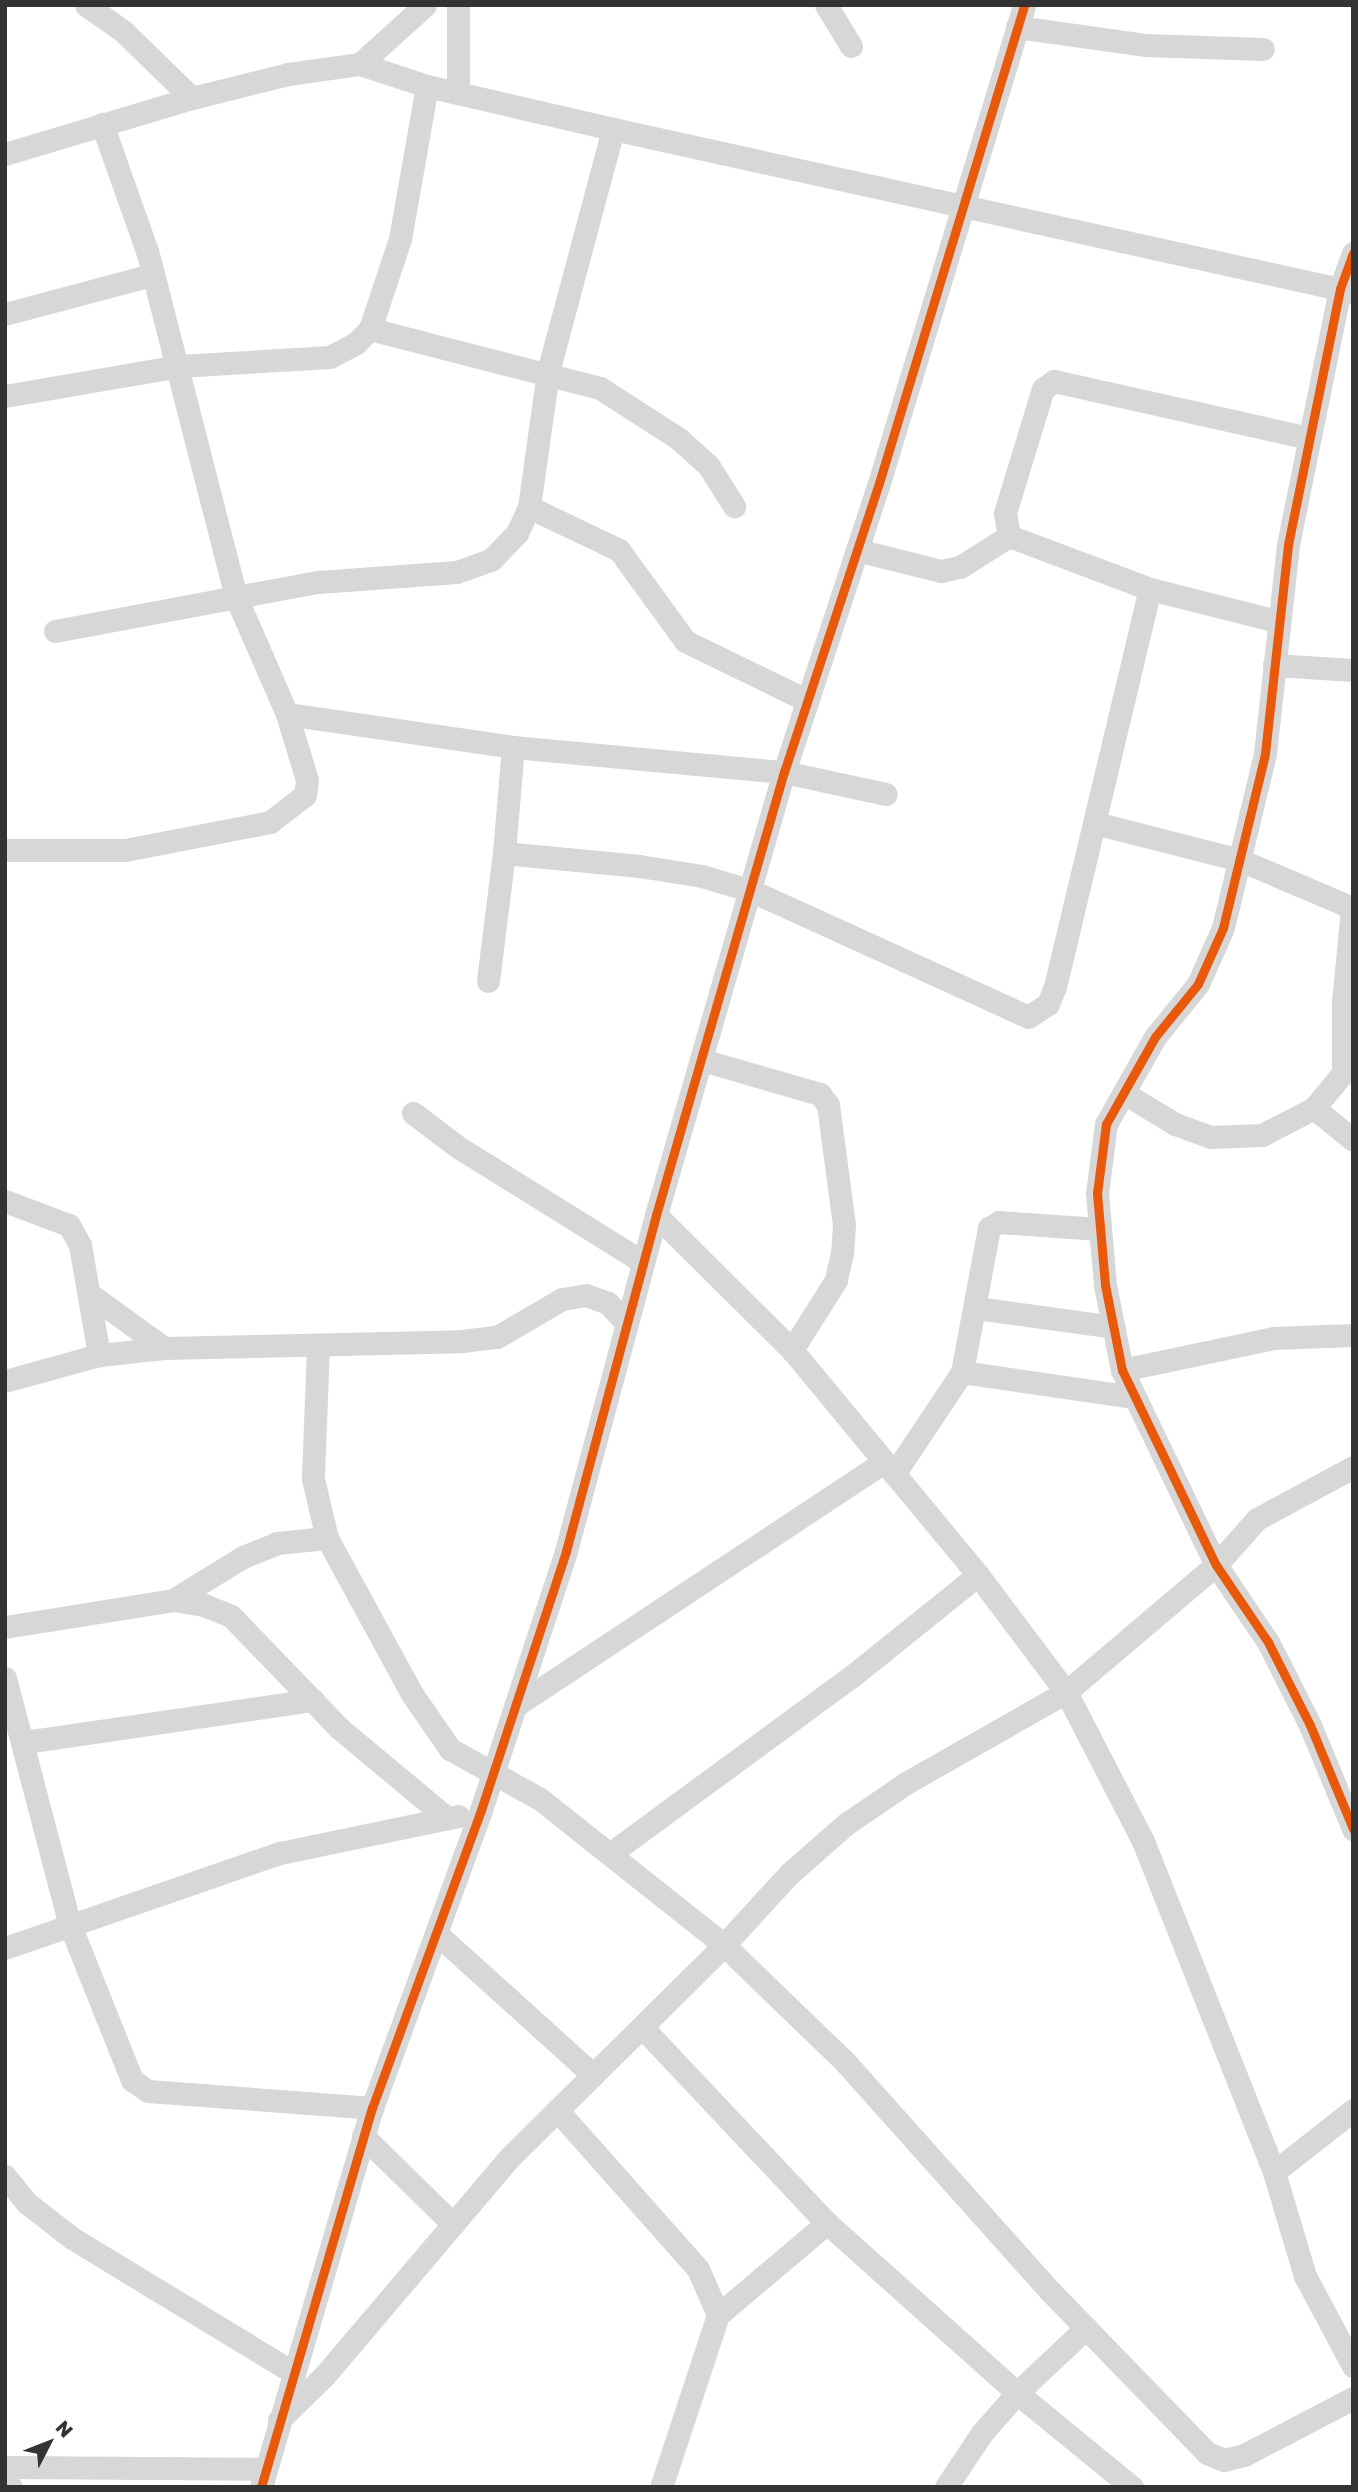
<!DOCTYPE html>
<html>
<head>
<meta charset="utf-8">
<style>
	body { margin:0 }
	#map { position:relative; width:1358px; height:2492px; overflow:hidden; background:#fff; font-family:"Golos Text",sans-serif }
	div>[style] { position:absolute }
	[style*='--x'] { left:calc(var(--x)*1px); top:calc(var(--y)*1px); width:calc(var(--w)*1px); rotate:calc(var(--a)*1deg) }
	.minor>* { height:23px; margin:-11.5px; padding:0 11.5px; transform-origin:11.5px; border-radius:11.5px; background:#d7d7d7 }
	.cycleway>* { height:9px; margin:-4.5px; padding:0 4.5px; transform-origin:4.5px; border-radius:4.5px; background:#e8590c }
	span { translate:-50% -50%; white-space:nowrap; text-align:center; line-height:1.15; -webkit-text-stroke:7px #fff; paint-order:stroke }
	.frame { position:absolute; inset:0; border:7px solid #333; pointer-events:none }
	.north { position:absolute; left:14px; top:2408px; width:70px; height:70px; -webkit-text-stroke:5px #fff; paint-order:stroke; rotate:48deg; font-size:19px; font-weight:700; line-height:28px; text-align:center; color:#333 }
	.north::after { content:''; display:block; margin:auto; width:24px; height:32px; background:#333; clip-path:polygon(50% 0,100% 100%,50% 72%,0 100%) }
</style>
</head>
<body>
<div id="map">
	<div class="minor">
		<div style="--x:86;--y:5;--w:45;--a:35.1"></div>
		<div style="--x:123;--y:31;--w:96;--a:44.2"></div>
		<div style="--x:458;--y:5;--w:86;--a:90"></div>
		<div style="--x:826;--y:5;--w:48;--a:58.6"></div>
		<div style="--x:1017;--y:27;--w:129;--a:8"></div>
		<div style="--x:1145;--y:45;--w:118;--a:1.9"></div>
		<div style="--x:360;--y:64;--w:88;--a:-42.2"></div>
		<div style="--x:5;--y:154;--w:195;--a:-16.7"></div>
		<div style="--x:192;--y:98;--w:99;--a:-14"></div>
		<div style="--x:288;--y:74;--w:73;--a:-7.9"></div>
		<div style="--x:360;--y:64;--w:71;--a:18.2"></div>
		<div style="--x:427;--y:86;--w:191;--a:13"></div>
		<div style="--x:613;--y:129;--w:758;--a:12.42"></div>
		<div style="--x:1353;--y:253;--w:38;--a:110"></div>
		<div style="--x:1340;--y:289;--w:261;--a:101.5"></div>
		<div style="--x:1288;--y:545;--w:210;--a:96.3"></div>
		<div style="--x:1265;--y:754;--w:179;--a:103.6"></div>
		<div style="--x:1223;--y:928;--w:61;--a:114.1"></div>
		<div style="--x:1198;--y:984;--w:68;--a:129.1"></div>
		<div style="--x:1155;--y:1037;--w:100;--a:119.4"></div>
		<div style="--x:1106;--y:1124;--w:70;--a:97.4"></div>
		<div style="--x:1097;--y:1193;--w:92;--a:85"></div>
		<div style="--x:1105;--y:1285;--w:87;--a:78.7"></div>
		<div style="--x:1122;--y:1370;--w:216;--a:64.3"></div>
		<div style="--x:1216;--y:1565;--w:93;--a:56"></div>
		<div style="--x:1268;--y:1642;--w:93;--a:63.2"></div>
		<div style="--x:1310;--y:1725;--w:113;--a:67.5"></div>
		<div style="--x:5;--y:314;--w:152;--a:-14.9"></div>
		<div style="--x:370;--y:329;--w:237;--a:14.4"></div>
		<div style="--x:600;--y:388;--w:94;--a:32.8"></div>
		<div style="--x:679;--y:439;--w:39;--a:42"></div>
		<div style="--x:708;--y:465;--w:49;--a:57.6"></div>
		<div style="--x:5;--y:396;--w:176;--a:-9.8"></div>
		<div style="--x:178;--y:366;--w:152;--a:-3.4"></div>
		<div style="--x:330;--y:357;--w:30;--a:-28"></div>
		<div style="--x:356;--y:343;--w:20;--a:-45"></div>
		<div style="--x:370;--y:329;--w:95;--a:-71.6"></div>
		<div style="--x:400;--y:239;--w:155;--a:-80"></div>
		<div style="--x:529;--y:507;--w:100;--a:25.5"></div>
		<div style="--x:619;--y:550;--w:112;--a:54"></div>
		<div style="--x:685;--y:641;--w:135;--a:26"></div>
		<div style="--x:1009;--y:536;--w:23;--a:-100"></div>
		<div style="--x:1005;--y:513;--w:130;--a:-73"></div>
		<div style="--x:1043;--y:389;--w:14;--a:-36"></div>
		<div style="--x:1054;--y:381;--w:260;--a:12.6"></div>
		<div style="--x:1009;--y:536;--w:151;--a:20.6"></div>
		<div style="--x:1150;--y:589;--w:131;--a:14.1"></div>
		<div style="--x:857;--y:550;--w:87;--a:14"></div>
		<div style="--x:941;--y:571;--w:19;--a:-12"></div>
		<div style="--x:960;--y:567;--w:58;--a:-32.3"></div>
		<div style="--x:55;--y:631;--w:268;--a:-10.6"></div>
		<div style="--x:318;--y:582;--w:139;--a:-4.1"></div>
		<div style="--x:457;--y:572;--w:37;--a:-20"></div>
		<div style="--x:492;--y:559;--w:36;--a:-46"></div>
		<div style="--x:517;--y:533;--w:29;--a:-65"></div>
		<div style="--x:529;--y:507;--w:136;--a:-82"></div>
		<div style="--x:548;--y:372;--w:252;--a:-75"></div>
		<div style="--x:1274;--y:665;--w:79;--a:3.6"></div>
		<div style="--x:287;--y:714;--w:228;--a:8.3"></div>
		<div style="--x:513;--y:747;--w:272;--a:5.3"></div>
		<div style="--x:784;--y:772;--w:104;--a:12.2"></div>
		<div style="--x:513;--y:747;--w:106;--a:94.9"></div>
		<div style="--x:504;--y:853;--w:136;--a:5.5"></div>
		<div style="--x:639;--y:866;--w:64;--a:9"></div>
		<div style="--x:702;--y:876;--w:52;--a:16.7"></div>
		<div style="--x:752;--y:891;--w:303;--a:24.5"></div>
		<div style="--x:1028;--y:1017;--w:24;--a:-33"></div>
		<div style="--x:1048;--y:1004;--w:18;--a:-68"></div>
		<div style="--x:1055;--y:987;--w:409;--a:-76.6"></div>
		<div style="--x:1095;--y:823;--w:150;--a:14.3"></div>
		<div style="--x:1240;--y:860;--w:123;--a:23"></div>
		<div style="--x:5;--y:850;--w:120;--a:0"></div>
		<div style="--x:125;--y:850;--w:148;--a:-10.9"></div>
		<div style="--x:270;--y:822;--w:44;--a:-37.6"></div>
		<div style="--x:305;--y:795;--w:15;--a:-82"></div>
		<div style="--x:307;--y:780;--w:69;--a:-106.9"></div>
		<div style="--x:287;--y:714;--w:128;--a:-113.6"></div>
		<div style="--x:236;--y:597;--w:357;--a:-104.4"></div>
		<div style="--x:147;--y:251;--w:135;--a:-109.5"></div>
		<div style="--x:488;--y:981;--w:129;--a:-82.9"></div>
		<div style="--x:702;--y:1060;--w:123;--a:16.1"></div>
		<div style="--x:820;--y:1094;--w:14;--a:54"></div>
		<div style="--x:828;--y:1105;--w:121;--a:82.4"></div>
		<div style="--x:844;--y:1225;--w:28;--a:94"></div>
		<div style="--x:842;--y:1253;--w:28;--a:103"></div>
		<div style="--x:836;--y:1280;--w:83;--a:122.2"></div>
		<div style="--x:1124;--y:1093;--w:60;--a:31.3"></div>
		<div style="--x:1175;--y:1124;--w:38;--a:20"></div>
		<div style="--x:1211;--y:1137;--w:51;--a:-2.2"></div>
		<div style="--x:1262;--y:1135;--w:59;--a:-27.4"></div>
		<div style="--x:1314;--y:1108;--w:45;--a:-50.4"></div>
		<div style="--x:1343;--y:1073;--w:71;--a:-90"></div>
		<div style="--x:1343;--y:1002;--w:94;--a:-84.5"></div>
		<div style="--x:1314;--y:1108;--w:50;--a:39.4"></div>
		<div style="--x:413;--y:1113;--w:56;--a:37.1"></div>
		<div style="--x:458;--y:1147;--w:218;--a:31.9"></div>
		<div style="--x:5;--y:1201;--w:68;--a:20.6"></div>
		<div style="--x:69;--y:1225;--w:23;--a:61"></div>
		<div style="--x:80;--y:1245;--w:112;--a:80.2"></div>
		<div style="--x:656;--y:1215;--w:192;--a:44.8"></div>
		<div style="--x:792;--y:1350;--w:292;--a:50.4"></div>
		<div style="--x:978;--y:1575;--w:146;--a:53.1"></div>
		<div style="--x:1066;--y:1692;--w:168;--a:62.7"></div>
		<div style="--x:1143;--y:1841;--w:356;--a:68.4"></div>
		<div style="--x:1274;--y:2172;--w:109;--a:73.4"></div>
		<div style="--x:1305;--y:2276;--w:102;--a:61.9"></div>
		<div style="--x:91;--y:1295;--w:90;--a:36"></div>
		<div style="--x:976;--y:1308;--w:139;--a:7.8"></div>
		<div style="--x:318;--y:1346;--w:133;--a:92.2"></div>
		<div style="--x:313;--y:1479;--w:61;--a:76.7"></div>
		<div style="--x:327;--y:1538;--w:178;--a:61.4"></div>
		<div style="--x:412;--y:1694;--w:67;--a:55.4"></div>
		<div style="--x:450;--y:1749;--w:103;--a:29.1"></div>
		<div style="--x:540;--y:1799;--w:235;--a:38.4"></div>
		<div style="--x:724;--y:1945;--w:170;--a:44"></div>
		<div style="--x:846;--y:2063;--w:306;--a:48.2"></div>
		<div style="--x:1050;--y:2291;--w:226;--a:45.9"></div>
		<div style="--x:1207;--y:2453;--w:18;--a:22"></div>
		<div style="--x:1224;--y:2460;--w:21;--a:-14"></div>
		<div style="--x:1244;--y:2455;--w:123;--a:-27.6"></div>
		<div style="--x:1122;--y:1370;--w:155;--a:-11.9"></div>
		<div style="--x:1274;--y:1338;--w:79;--a:-2.2"></div>
		<div style="--x:962;--y:1372;--w:174;--a:8.3"></div>
		<div style="--x:5;--y:1381;--w:98;--a:-15.5"></div>
		<div style="--x:99;--y:1355;--w:65;--a:-6.1"></div>
		<div style="--x:164;--y:1348;--w:298;--a:-1.3"></div>
		<div style="--x:462;--y:1341;--w:35;--a:-7"></div>
		<div style="--x:497;--y:1337;--w:75;--a:-30.3"></div>
		<div style="--x:562;--y:1299;--w:24;--a:-9"></div>
		<div style="--x:586;--y:1295;--w:23;--a:20"></div>
		<div style="--x:608;--y:1303;--w:27;--a:48"></div>
		<div style="--x:894;--y:1474;--w:123;--a:-56.3"></div>
		<div style="--x:962;--y:1372;--w:147;--a:-79.4"></div>
		<div style="--x:989;--y:1228;--w:12;--a:-31"></div>
		<div style="--x:999;--y:1222;--w:101;--a:4"></div>
		<div style="--x:173;--y:1600;--w:82;--a:-31.6"></div>
		<div style="--x:243;--y:1557;--w:37;--a:-22"></div>
		<div style="--x:277;--y:1543;--w:50;--a:-5.7"></div>
		<div style="--x:5;--y:1627;--w:170;--a:-9.1"></div>
		<div style="--x:173;--y:1600;--w:31;--a:9"></div>
		<div style="--x:204;--y:1605;--w:29;--a:22"></div>
		<div style="--x:231;--y:1616;--w:156;--a:46"></div>
		<div style="--x:339;--y:1728;--w:141;--a:39.8"></div>
		<div style="--x:5;--y:1678;--w:255;--a:75.3"></div>
		<div style="--x:70;--y:1925;--w:167;--a:68.2"></div>
		<div style="--x:132;--y:2080;--w:19;--a:35"></div>
		<div style="--x:148;--y:2091;--w:225;--a:4.3"></div>
		<div style="--x:515;--y:1706;--w:442;--a:-33.5"></div>
		<div style="--x:25;--y:1742;--w:291;--a:-8.3"></div>
		<div style="--x:611;--y:1853;--w:298;--a:-36.3"></div>
		<div style="--x:851;--y:1677;--w:163;--a:-38.8"></div>
		<div style="--x:436;--y:1933;--w:212;--a:42.1"></div>
		<div style="--x:5;--y:1948;--w:291;--a:-19.1"></div>
		<div style="--x:280;--y:1853;--w:182;--a:-11.7"></div>
		<div style="--x:642;--y:2027;--w:270;--a:46.7"></div>
		<div style="--x:827;--y:2223;--w:255;--a:41.8"></div>
		<div style="--x:1017;--y:2393;--w:149;--a:39.3"></div>
		<div style="--x:557;--y:2110;--w:213;--a:48.4"></div>
		<div style="--x:698;--y:2269;--w:50;--a:66.5"></div>
		<div style="--x:718;--y:2315;--w:181;--a:108.3"></div>
		<div style="--x:363;--y:2136;--w:126;--a:44.4"></div>
		<div style="--x:1274;--y:2172;--w:100;--a:-38.1"></div>
		<div style="--x:5;--y:2176;--w:35;--a:51"></div>
		<div style="--x:27;--y:2203;--w:57;--a:37.9"></div>
		<div style="--x:72;--y:2238;--w:256;--a:31.3"></div>
		<div style="--x:718;--y:2315;--w:143;--a:-40.2"></div>
		<div style="--x:279;--y:2420;--w:64;--a:-44.4"></div>
		<div style="--x:325;--y:2375;--w:283;--a:-49.7"></div>
		<div style="--x:508;--y:2159;--w:304;--a:-44.7"></div>
		<div style="--x:724;--y:1945;--w:96;--a:-47.5"></div>
		<div style="--x:789;--y:1874;--w:76;--a:-41.3"></div>
		<div style="--x:846;--y:1824;--w:73;--a:-34.3"></div>
		<div style="--x:906;--y:1783;--w:184;--a:-29.6"></div>
		<div style="--x:1066;--y:1692;--w:197;--a:-40.3"></div>
		<div style="--x:1216;--y:1565;--w:62;--a:-48.3"></div>
		<div style="--x:1257;--y:1519;--w:109;--a:-28.4"></div>
		<div style="--x:5;--y:2467;--w:261;--a:0.4"></div>
		<div style="--x:5;--y:2481;--w:8;--a:45"></div>
		<div style="--x:261;--y:2487;--w:395;--a:-73.7"></div>
		<div style="--x:372;--y:2108;--w:317;--a:-69.9"></div>
		<div style="--x:481;--y:1810;--w:273;--a:-71.8"></div>
		<div style="--x:566;--y:1551;--w:348;--a:-75"></div>
		<div style="--x:656;--y:1215;--w:461;--a:-73.9"></div>
		<div style="--x:784;--y:772;--w:304;--a:-71.8"></div>
		<div style="--x:879;--y:483;--w:500;--a:-73.1"></div>
		<div style="--x:946;--y:2487;--w:65;--a:-56.3"></div>
		<div style="--x:982;--y:2433;--w:53;--a:-48.8"></div>
		<div style="--x:1017;--y:2393;--w:95;--a:-43.3"></div>
	</div>
	<div class="cycleway">
		<div style="--x:1353;--y:253;--w:38;--a:110"></div>
		<div style="--x:1340;--y:289;--w:261;--a:101.5"></div>
		<div style="--x:1288;--y:545;--w:210;--a:96.3"></div>
		<div style="--x:1265;--y:754;--w:179;--a:103.6"></div>
		<div style="--x:1223;--y:928;--w:61;--a:114.1"></div>
		<div style="--x:1198;--y:984;--w:68;--a:129.1"></div>
		<div style="--x:1155;--y:1037;--w:100;--a:119.4"></div>
		<div style="--x:1106;--y:1124;--w:70;--a:97.4"></div>
		<div style="--x:1097;--y:1193;--w:92;--a:85"></div>
		<div style="--x:1105;--y:1285;--w:87;--a:78.7"></div>
		<div style="--x:1122;--y:1370;--w:216;--a:64.3"></div>
		<div style="--x:1216;--y:1565;--w:93;--a:56"></div>
		<div style="--x:1268;--y:1642;--w:93;--a:63.2"></div>
		<div style="--x:1310;--y:1725;--w:113;--a:67.5"></div>
		<div style="--x:261;--y:2487;--w:395;--a:-73.7"></div>
		<div style="--x:372;--y:2108;--w:317;--a:-69.9"></div>
		<div style="--x:481;--y:1810;--w:273;--a:-71.8"></div>
		<div style="--x:566;--y:1551;--w:348;--a:-75"></div>
		<div style="--x:656;--y:1215;--w:461;--a:-73.9"></div>
		<div style="--x:784;--y:772;--w:304;--a:-71.8"></div>
		<div style="--x:879;--y:483;--w:500;--a:-73.1"></div>
	</div>
	<div class="frame"></div>
	<div class="north">N</div>
</div>
</body>
</html>
